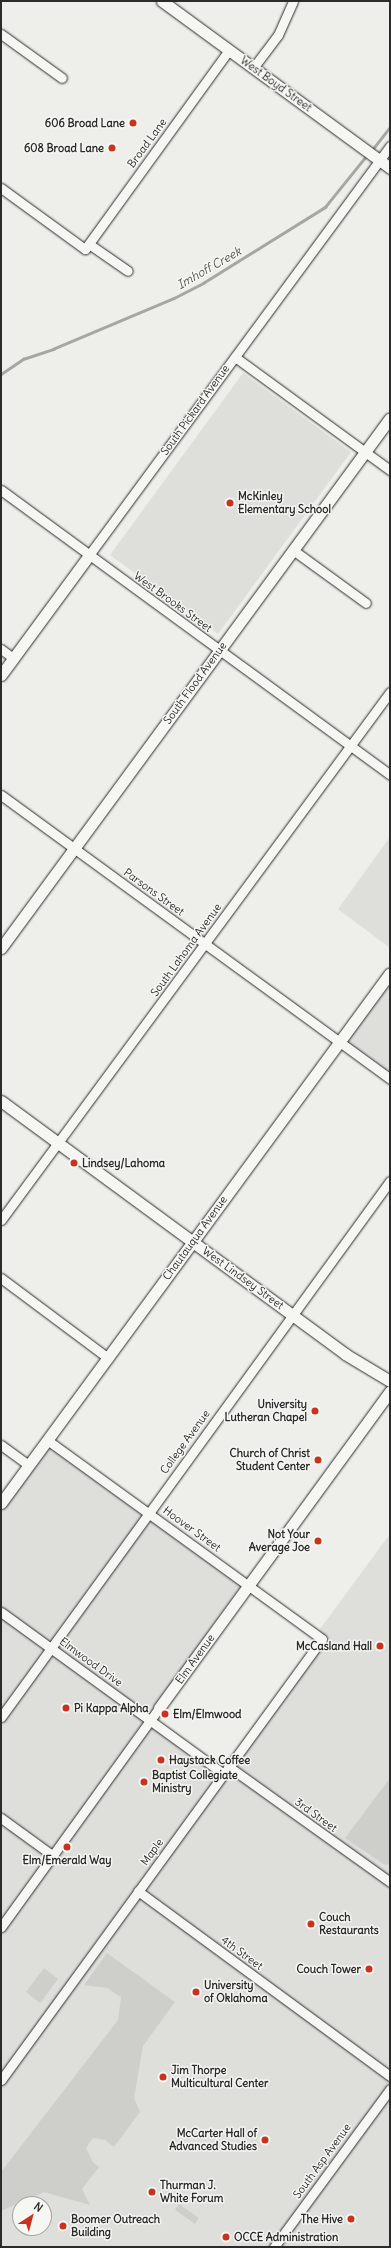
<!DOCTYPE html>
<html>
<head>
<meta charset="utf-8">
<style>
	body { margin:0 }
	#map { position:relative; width:391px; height:2248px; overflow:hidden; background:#eeeeea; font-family:Delius,sans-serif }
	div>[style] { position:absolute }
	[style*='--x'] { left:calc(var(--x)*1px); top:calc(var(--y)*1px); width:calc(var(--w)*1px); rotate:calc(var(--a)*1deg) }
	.built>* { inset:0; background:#dededb }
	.green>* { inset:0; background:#cececa }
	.stream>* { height:2.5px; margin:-1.25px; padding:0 1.25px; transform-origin:1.25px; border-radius:1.25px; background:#a6a6a3 }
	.roads { filter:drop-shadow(0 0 1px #2b2b2b) drop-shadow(0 0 1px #2b2b2b) }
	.minor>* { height:9px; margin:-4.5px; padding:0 4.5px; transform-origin:4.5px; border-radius:4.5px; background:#f6f6f2 }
	.tertiary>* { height:11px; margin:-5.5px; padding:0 5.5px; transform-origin:5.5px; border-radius:5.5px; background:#f6f6f2 }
	.dots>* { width:11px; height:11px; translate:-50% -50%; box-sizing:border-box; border:2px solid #f6f6f2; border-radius:50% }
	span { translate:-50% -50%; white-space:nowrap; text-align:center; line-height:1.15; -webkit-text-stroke:3px #f6f6f2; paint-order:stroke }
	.street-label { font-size:11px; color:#2b2b2b }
	.poi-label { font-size:11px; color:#2b2b2b; font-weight:700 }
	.right { translate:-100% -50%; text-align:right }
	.left { translate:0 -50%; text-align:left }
	.water-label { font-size:12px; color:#565655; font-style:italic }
	.frame { position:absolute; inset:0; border:2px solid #2b2b2b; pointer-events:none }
	.north { position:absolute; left:12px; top:2196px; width:40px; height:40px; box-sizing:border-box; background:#f6f6f2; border:1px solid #a5a5a2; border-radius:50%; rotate:36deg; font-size:11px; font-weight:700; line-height:16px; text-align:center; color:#2b2b2b }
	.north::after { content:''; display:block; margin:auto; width:14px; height:18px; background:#c8321e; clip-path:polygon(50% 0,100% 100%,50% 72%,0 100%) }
</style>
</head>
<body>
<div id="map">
	<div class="built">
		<div style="clip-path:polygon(243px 373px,351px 452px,218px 634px,110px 555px)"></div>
		<div style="clip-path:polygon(390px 837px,390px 948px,338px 909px)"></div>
		<div style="clip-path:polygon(390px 980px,390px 1073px,346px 1041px)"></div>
		<div style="clip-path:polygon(evenodd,49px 1445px,241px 1586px,145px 1720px,225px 1779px,326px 1643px,320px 1629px,390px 1534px,390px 2247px,1px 2247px,1px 1513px,49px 1445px,20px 2204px,44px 2204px,44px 2228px,20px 2228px,20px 2204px)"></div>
	</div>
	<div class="green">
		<div style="clip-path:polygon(390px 1778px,390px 1864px,385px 1865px,345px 1838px)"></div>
		<div style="clip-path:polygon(107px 1953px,175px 2002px,143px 2046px,134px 2098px,140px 2112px,114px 2147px,105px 2140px,93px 2138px,86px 2148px,93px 2162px,99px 2167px,82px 2189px,90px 2205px,44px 2192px,1px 2211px,1px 2172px,118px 2020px,121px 1997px,107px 1988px,84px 1985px)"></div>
		<div style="clip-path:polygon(44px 1968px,58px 1979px,40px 2003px,26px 1992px)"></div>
		<div style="clip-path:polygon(179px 2204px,199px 2218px,195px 2224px,175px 2210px)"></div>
	</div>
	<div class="stream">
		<div style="--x:372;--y:150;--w:29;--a:-52"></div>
		<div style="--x:1;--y:374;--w:27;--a:-34"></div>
		<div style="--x:23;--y:359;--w:32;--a:-18"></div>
		<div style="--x:53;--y:349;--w:131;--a:-22.9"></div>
		<div style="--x:174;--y:298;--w:33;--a:-27"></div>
		<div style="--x:203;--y:283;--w:144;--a:-31.9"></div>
		<div style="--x:325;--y:207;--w:67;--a:-51.1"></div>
	</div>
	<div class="roads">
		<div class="minor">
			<div style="--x:1;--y:34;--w:75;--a:35.8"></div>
			<div style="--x:253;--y:68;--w:41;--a:-52.9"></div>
			<div style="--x:278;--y:35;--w:37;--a:-66"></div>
			<div style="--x:1;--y:188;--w:104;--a:36"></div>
			<div style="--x:85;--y:249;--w:246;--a:-54.1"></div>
			<div style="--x:89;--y:244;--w:47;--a:34.7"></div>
			<div style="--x:235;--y:357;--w:192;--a:36.1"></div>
			<div style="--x:1;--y:490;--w:482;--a:36.2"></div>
			<div style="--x:293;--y:550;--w:90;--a:36"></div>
			<div style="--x:89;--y:555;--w:508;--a:-53.65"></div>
			<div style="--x:1;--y:649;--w:15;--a:37"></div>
			<div style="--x:1;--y:795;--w:482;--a:36.1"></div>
			<div style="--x:1;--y:1220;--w:656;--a:-53.62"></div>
			<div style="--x:1;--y:1278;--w:134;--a:36.8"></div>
			<div style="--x:1;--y:1445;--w:34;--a:36"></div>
			<div style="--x:1;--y:1612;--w:274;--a:36"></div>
			<div style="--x:1;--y:1717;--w:662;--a:-54.03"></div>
			<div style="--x:228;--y:1766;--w:199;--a:35.6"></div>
			<div style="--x:1;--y:1818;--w:63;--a:36"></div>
			<div style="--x:138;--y:1891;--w:313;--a:36.3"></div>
			<div style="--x:1;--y:1927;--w:270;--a:-54.2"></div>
			<div style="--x:1;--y:2080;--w:545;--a:-53.95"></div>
			<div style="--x:322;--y:1639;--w:339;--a:-144.1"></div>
			<div style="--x:274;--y:2247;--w:196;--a:-53.7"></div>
		</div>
		<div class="tertiary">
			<div style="--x:162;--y:1;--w:283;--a:36.2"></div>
			<div style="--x:1;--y:675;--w:149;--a:-53.7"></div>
			<div style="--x:1;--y:948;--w:657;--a:-53.72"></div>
			<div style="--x:1;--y:1101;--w:427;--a:36.3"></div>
			<div style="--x:345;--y:1354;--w:52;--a:31"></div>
			<div style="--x:1;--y:1503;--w:657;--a:-53.72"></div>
			<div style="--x:159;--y:1708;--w:392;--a:-53.9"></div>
		</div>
	</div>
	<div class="dots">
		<div style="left:133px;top:123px;background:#c8321e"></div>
		<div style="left:112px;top:148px;background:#c8321e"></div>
		<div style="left:230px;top:503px;background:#c8321e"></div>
		<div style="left:74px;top:1163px;background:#c8321e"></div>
		<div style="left:315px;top:1411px;background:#c8321e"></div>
		<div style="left:318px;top:1460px;background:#c8321e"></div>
		<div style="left:318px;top:1541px;background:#c8321e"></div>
		<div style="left:380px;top:1646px;background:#c8321e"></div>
		<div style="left:66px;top:1708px;background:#c8321e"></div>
		<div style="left:165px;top:1714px;background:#c8321e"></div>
		<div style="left:161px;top:1760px;background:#c8321e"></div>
		<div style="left:144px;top:1782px;background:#c8321e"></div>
		<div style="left:67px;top:1847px;background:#c8321e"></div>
		<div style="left:311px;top:1924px;background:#c8321e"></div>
		<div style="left:369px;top:1969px;background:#c8321e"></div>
		<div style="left:196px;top:1992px;background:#c8321e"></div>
		<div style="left:163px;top:2077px;background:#c8321e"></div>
		<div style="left:265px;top:2140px;background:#c8321e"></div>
		<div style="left:152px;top:2192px;background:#c8321e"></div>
		<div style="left:351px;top:2219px;background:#c8321e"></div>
		<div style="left:63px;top:2226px;background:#c8321e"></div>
		<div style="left:226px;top:2237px;background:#c8321e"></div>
	</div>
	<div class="street-label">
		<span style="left:276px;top:84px;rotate:36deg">West Boyd Street</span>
		<span style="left:147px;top:143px;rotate:-54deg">Broad Lane</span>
		<span style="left:195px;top:410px;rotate:-54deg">South Pickard Avenue</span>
		<span style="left:173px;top:602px;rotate:36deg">West Brooks Street</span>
		<span style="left:195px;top:683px;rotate:-54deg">South Flood Avenue</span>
		<span style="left:154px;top:892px;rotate:36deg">Parsons Street</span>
		<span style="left:186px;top:950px;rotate:-54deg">South Lahoma Avenue</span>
		<span style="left:195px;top:1238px;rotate:-54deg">Chautauqua Avenue</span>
		<span style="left:243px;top:1278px;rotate:36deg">West Lindsey Street</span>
		<span style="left:185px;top:1442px;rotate:-54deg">College Avenue</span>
		<span style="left:192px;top:1529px;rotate:36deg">Hoover Street</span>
		<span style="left:195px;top:1659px;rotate:-54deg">Elm Avenue</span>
		<span style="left:91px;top:1662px;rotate:36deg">Elmwood Drive</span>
		<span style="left:316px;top:1815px;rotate:36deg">3rd Street</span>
		<span style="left:152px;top:1852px;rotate:-54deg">Maple</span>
		<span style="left:242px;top:1953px;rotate:36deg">4th Street</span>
		<span style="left:322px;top:2161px;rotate:-54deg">South Asp Avenue</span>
	</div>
	<div class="poi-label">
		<span class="right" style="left:125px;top:123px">606 Broad Lane</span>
		<span class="right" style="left:104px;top:148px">608 Broad Lane</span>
		<span class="left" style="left:238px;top:503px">McKinley<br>Elementary School</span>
		<span class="left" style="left:82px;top:1163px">Lindsey/Lahoma</span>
		<span class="right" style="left:307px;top:1411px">University<br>Lutheran Chapel</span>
		<span class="right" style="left:310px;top:1460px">Church of Christ<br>Student Center</span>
		<span class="right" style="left:310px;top:1541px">Not Your<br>Average Joe</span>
		<span class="right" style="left:372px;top:1646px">McCasland Hall</span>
		<span class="left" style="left:74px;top:1708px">Pi Kappa Alpha</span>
		<span class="left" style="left:173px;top:1714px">Elm/Elmwood</span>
		<span class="left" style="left:169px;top:1760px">Haystack Coffee</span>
		<span class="left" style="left:152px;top:1782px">Baptist Collegiate<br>Ministry</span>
		<span style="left:67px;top:1860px">Elm/Emerald Way</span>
		<span class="left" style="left:319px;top:1924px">Couch<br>Restaurants</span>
		<span class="right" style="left:361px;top:1969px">Couch Tower</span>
		<span class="left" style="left:204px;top:1992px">University<br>of Oklahoma</span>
		<span class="left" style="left:171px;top:2077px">Jim Thorpe<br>Multicultural Center</span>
		<span class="right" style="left:257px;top:2140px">McCarter Hall of<br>Advanced Studies</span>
		<span class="left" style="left:160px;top:2192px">Thurman J.<br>White Forum</span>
		<span class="right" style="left:343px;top:2219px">The Hive</span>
		<span class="left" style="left:71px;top:2226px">Boomer Outreach<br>Building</span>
		<span class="left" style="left:234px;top:2237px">OCCE Administration</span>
	</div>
	<div class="water-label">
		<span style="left:209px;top:268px;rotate:-30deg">Imhoff Creek</span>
	</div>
	<div class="frame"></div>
	<div class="north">N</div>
</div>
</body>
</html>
